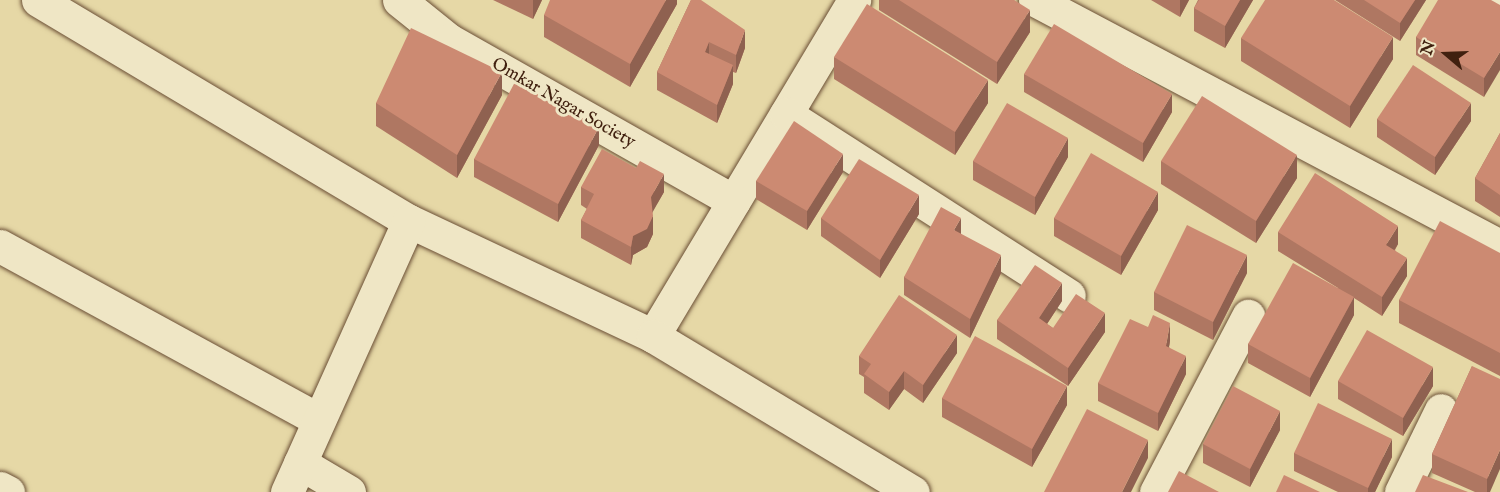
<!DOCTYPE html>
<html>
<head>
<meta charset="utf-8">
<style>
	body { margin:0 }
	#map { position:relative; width:1500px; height:492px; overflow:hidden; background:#e6d8a6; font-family:"IM FELL English",serif }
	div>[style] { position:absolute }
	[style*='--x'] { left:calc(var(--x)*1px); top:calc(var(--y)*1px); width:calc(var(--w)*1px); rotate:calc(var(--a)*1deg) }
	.roads { filter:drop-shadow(0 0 2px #6a4e35) drop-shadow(0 0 2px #6a4e35) }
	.street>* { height:33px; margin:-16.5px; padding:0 16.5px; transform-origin:16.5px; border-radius:16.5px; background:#efe6c5 }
	.wall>* { inset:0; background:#af7762 }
	.shaded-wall>* { inset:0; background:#8f6150 }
	.building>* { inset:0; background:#cc8a72 }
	span { translate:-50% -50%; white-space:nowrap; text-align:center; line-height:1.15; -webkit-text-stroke:6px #efe6c5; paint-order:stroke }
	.street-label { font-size:18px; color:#40200f }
	.north { position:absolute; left:1416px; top:24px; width:60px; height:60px; -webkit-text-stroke:4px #efe6c5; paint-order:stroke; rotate:289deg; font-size:16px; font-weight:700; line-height:24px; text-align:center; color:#40200f }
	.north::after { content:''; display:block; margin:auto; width:21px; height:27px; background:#40200f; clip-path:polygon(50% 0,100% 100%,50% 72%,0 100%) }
</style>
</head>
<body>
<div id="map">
	<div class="roads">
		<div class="street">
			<div style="--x:38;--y:0;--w:432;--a:30.8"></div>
			<div style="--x:409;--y:221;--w:270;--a:25.2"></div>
			<div style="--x:653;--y:336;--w:392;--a:-59.1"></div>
			<div style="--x:399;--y:0;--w:64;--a:38.7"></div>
			<div style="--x:449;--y:40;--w:327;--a:29.5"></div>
			<div style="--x:1035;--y:0;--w:526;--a:27.88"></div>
			<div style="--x:1493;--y:0;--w:8;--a:30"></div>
			<div style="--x:786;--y:114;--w:336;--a:32.7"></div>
			<div style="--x:0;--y:246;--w:363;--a:28.6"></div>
			<div style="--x:653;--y:336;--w:303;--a:31"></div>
			<div style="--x:300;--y:463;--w:57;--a:30.6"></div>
			<div style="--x:0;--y:488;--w:9;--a:27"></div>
			<div style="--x:287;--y:492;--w:297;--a:-65.8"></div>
			<div style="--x:1156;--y:492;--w:199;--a:-62.4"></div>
			<div style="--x:1401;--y:492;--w:91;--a:-64"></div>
		</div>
	</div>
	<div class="wall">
		<div style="clip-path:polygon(493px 0,542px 0,533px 19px)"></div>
		<div style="clip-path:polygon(677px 0,677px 4px,630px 87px,544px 37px,544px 15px)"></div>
		<div style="clip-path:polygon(691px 0,745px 48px,736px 73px,733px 72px,733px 84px,717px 123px,657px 90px,657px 72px)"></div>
		<div style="clip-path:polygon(879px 0,1014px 0,1030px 32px,997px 84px,879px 10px)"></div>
		<div style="clip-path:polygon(1151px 0,1189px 0,1180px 17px)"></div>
		<div style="clip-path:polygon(1198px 0,1253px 0,1225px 48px,1194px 31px,1194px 8px)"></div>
		<div style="clip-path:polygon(1335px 0,1426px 0,1400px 41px)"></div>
		<div style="clip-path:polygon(1500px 5px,1484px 97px,1416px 55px,1416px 37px)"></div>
		<div style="clip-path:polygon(1241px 38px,1393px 59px,1350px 128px,1241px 61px)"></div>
		<div style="clip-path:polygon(834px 57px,988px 103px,955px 155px,834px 79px)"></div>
		<div style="clip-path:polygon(1024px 74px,1172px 112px,1143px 162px,1024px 92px)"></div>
		<div style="clip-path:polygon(502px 95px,457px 178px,376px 126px,376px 103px)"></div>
		<div style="clip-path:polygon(1377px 119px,1471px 121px,1435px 175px,1377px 137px)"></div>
		<div style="clip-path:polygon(1500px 133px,1500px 217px,1475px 201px,1475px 178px)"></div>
		<div style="clip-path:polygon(599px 145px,558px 222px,474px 177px,474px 159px)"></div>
		<div style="clip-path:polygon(1068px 157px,1035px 215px,973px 180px,973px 161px)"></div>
		<div style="clip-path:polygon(1161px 161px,1297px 178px,1256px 243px,1161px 184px)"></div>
		<div style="clip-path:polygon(843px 172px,807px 230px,756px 199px,756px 181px)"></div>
		<div style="clip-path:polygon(581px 187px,664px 192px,652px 212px,653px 234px,647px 247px,633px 255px,631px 265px,581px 238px,581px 220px,587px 209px,581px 205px)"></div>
		<div style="clip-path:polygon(1158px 210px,1121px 275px,1054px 236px,1054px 218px)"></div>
		<div style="clip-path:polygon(919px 214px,880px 278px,821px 236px,821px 218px)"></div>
		<div style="clip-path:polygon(1278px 232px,1398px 244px,1395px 250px,1407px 276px,1382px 316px,1354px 298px,1354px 315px,1310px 397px,1248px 363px,1248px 344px,1338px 288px,1278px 251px)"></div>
		<div style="clip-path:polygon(961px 234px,1001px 273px,970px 338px,904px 295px,904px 277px)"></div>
		<div style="clip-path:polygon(1500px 253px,1500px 376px,1399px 323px,1399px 300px)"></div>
		<div style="clip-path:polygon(1247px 273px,1213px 340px,1154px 310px,1154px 292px)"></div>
		<div style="clip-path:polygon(1062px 301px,1047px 324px,1053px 328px,1105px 332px,1068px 386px,997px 339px,997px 320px)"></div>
		<div style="clip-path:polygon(1170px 341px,1169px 347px,1186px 374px,1158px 431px,1098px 401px,1098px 383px)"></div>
		<div style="clip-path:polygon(957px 353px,923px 403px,904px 389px,889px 410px,864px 393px,864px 377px,859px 374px,859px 356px)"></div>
		<div style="clip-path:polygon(1472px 366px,1490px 492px,1475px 492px,1432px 473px,1432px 454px)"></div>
		<div style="clip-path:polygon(1338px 381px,1433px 386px,1403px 436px,1338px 399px)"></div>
		<div style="clip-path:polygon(942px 398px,1067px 405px,1032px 467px,942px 417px)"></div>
		<div style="clip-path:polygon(1280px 430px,1250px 487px,1203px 463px,1203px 444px)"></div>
		<div style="clip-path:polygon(1294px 453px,1392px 457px,1375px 492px,1338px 492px,1294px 471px)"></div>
	</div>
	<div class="shaded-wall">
		<div style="clip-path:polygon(533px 0,542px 0,533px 19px)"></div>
		<div style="clip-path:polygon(666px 0,677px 0,677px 4px,630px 87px,630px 64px)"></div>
		<div style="clip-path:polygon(1180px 0,1189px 0,1180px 17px)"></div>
		<div style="clip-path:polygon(1240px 0,1253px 0,1225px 48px,1225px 26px)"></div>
		<div style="clip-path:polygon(1415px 0,1426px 0,1400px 41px,1400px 23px)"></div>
		<div style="clip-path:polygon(1030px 10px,1030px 32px,997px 84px,997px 62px)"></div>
		<div style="clip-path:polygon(745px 30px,745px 48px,736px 73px,736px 55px)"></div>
		<div style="clip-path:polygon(1393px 37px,1393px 59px,1350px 128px,1350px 106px)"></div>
		<div style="clip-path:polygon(709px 42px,709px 60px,705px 52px)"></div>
		<div style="clip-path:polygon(1500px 52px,1500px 70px,1484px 97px,1484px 78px)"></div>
		<div style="clip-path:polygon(733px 65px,733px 84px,717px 123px,717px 105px)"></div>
		<div style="clip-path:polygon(502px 72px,502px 95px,457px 178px,457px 155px)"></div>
		<div style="clip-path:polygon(988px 80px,988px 103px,955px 155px,955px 132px)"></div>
		<div style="clip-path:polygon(1172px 94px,1172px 112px,1143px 162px,1143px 143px)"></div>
		<div style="clip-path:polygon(1471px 103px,1471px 121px,1435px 175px,1435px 157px)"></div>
		<div style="clip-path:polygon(599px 127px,599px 145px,558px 222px,558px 204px)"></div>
		<div style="clip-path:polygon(1068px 138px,1068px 157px,1035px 215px,1035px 197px)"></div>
		<div style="clip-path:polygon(843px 154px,843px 172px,807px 230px,807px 211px)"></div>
		<div style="clip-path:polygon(1297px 155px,1297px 178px,1256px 243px,1256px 221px)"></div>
		<div style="clip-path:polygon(664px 174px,664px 192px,651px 215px,651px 197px)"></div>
		<div style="clip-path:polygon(1158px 192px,1158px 210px,1121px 275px,1121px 256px)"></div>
		<div style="clip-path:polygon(919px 195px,919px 214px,880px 278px,880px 260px)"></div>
		<div style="clip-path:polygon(653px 216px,653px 234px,647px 247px,633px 255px,631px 265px,631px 247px,633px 236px)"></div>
		<div style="clip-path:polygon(961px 218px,961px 237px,954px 230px)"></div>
		<div style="clip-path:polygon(1398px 226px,1398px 244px,1386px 263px,1386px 245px)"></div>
		<div style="clip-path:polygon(1001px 255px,1001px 273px,970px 338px,970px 319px)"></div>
		<div style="clip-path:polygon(1247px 255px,1247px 273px,1213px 340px,1213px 322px)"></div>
		<div style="clip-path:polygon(1407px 258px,1407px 276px,1382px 316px,1382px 297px)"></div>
		<div style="clip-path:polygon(1062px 283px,1062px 301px,1039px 336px,1039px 318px)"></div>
		<div style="clip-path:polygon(1354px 297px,1354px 315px,1310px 397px,1310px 378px)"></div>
		<div style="clip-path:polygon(1105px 313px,1105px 332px,1068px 386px,1068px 368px)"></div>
		<div style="clip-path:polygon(1170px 323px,1170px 341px,1166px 364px,1166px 346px)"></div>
		<div style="clip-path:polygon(957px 335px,957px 353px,923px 403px,923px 385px)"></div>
		<div style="clip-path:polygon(1186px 356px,1186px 374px,1158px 431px,1158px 413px)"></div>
		<div style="clip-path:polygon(1433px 367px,1433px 386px,1403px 436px,1403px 418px)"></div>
		<div style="clip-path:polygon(904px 371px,904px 389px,889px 410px,889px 392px)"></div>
		<div style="clip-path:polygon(1067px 386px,1067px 405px,1032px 467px,1032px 449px)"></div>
		<div style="clip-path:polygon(1280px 411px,1280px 430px,1250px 487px,1250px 469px)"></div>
		<div style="clip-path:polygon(1392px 439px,1392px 457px,1375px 492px,1368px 492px,1368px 488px)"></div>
		<div style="clip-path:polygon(1148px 440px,1148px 458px,1131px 492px,1122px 492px)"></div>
		<div style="clip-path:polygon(1500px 450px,1500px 469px,1490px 492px,1487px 492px,1487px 479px)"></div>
	</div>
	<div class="building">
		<div style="clip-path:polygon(550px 0,666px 0,630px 64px,544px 15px)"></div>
		<div style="clip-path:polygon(691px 0,701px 0,745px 30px,736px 55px,709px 42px,705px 52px,733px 65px,717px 105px,657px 72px)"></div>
		<div style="clip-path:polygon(899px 0,1014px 0,1030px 10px,997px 62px)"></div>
		<div style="clip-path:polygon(1199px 0,1240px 0,1225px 26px,1194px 8px)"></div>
		<div style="clip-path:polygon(1265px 0,1334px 0,1393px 37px,1350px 106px,1241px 38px)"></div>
		<div style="clip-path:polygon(1364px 0,1415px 0,1400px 23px)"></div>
		<div style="clip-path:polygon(1438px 0,1491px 0,1500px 5px,1500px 52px,1484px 78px,1416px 37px)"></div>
		<div style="clip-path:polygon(867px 4px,988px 80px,955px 132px,834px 57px)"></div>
		<div style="clip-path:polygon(1054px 24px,1172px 94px,1143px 143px,1024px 74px)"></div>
		<div style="clip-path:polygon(411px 28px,502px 72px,457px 155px,376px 103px)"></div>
		<div style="clip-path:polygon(1413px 65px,1471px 103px,1435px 157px,1377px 119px)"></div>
		<div style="clip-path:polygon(515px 82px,599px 127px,558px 204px,474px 159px)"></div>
		<div style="clip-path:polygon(1202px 96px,1297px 155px,1256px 221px,1161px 161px)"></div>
		<div style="clip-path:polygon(1007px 103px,1068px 138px,1035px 197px,973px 161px)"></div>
		<div style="clip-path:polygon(794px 121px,843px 154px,807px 211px,756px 181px)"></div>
		<div style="clip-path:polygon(1500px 133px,1500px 195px,1475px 178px)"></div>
		<div style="clip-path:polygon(602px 149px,636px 168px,640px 161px,664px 174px,651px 197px,653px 216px,647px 229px,633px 236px,631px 247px,581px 220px,594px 194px,581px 187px)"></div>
		<div style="clip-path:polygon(1091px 153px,1158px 192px,1121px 256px,1054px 218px)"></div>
		<div style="clip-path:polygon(859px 159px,919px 195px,880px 260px,821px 218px)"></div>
		<div style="clip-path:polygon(1315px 173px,1398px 226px,1386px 245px,1407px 258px,1382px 297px,1278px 232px)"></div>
		<div style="clip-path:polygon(941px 207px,961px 218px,954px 230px,1001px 255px,970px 319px,904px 277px)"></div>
		<div style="clip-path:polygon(1440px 221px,1500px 253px,1500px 353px,1399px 300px)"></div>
		<div style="clip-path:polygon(1187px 225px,1247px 255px,1213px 322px,1154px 292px)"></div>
		<div style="clip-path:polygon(1293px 263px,1354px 297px,1310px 378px,1248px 344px)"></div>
		<div style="clip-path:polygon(1035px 265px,1062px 283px,1039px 318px,1053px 328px,1076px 294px,1105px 313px,1068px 368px,997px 320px)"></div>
		<div style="clip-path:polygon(899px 295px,957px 335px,923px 385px,904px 371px,889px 392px,864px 374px,871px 364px,859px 356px)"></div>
		<div style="clip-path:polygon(1153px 315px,1170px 323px,1166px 346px,1186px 356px,1158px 413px,1098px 383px,1130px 319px,1148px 327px)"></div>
		<div style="clip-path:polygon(1367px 330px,1433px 367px,1403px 418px,1338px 381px)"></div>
		<div style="clip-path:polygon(975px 336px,1067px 386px,1032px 449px,942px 398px)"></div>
		<div style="clip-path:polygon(1472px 366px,1500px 379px,1500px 450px,1487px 479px,1432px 454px)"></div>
		<div style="clip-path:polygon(1233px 386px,1280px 411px,1250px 469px,1203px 444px)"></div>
		<div style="clip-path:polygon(1318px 403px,1392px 439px,1368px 488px,1294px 453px)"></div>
		<div style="clip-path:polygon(1087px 409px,1148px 440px,1122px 492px,1044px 492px)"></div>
		<div style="clip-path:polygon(1179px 471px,1219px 492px,1168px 492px)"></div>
		<div style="clip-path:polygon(1284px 475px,1320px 492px,1276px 492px)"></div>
		<div style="clip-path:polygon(1423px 475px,1468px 492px,1415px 492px)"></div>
	</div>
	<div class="street-label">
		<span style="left:563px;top:104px;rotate:30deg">Omkar Nagar Society</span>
	</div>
	<div class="north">N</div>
</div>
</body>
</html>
